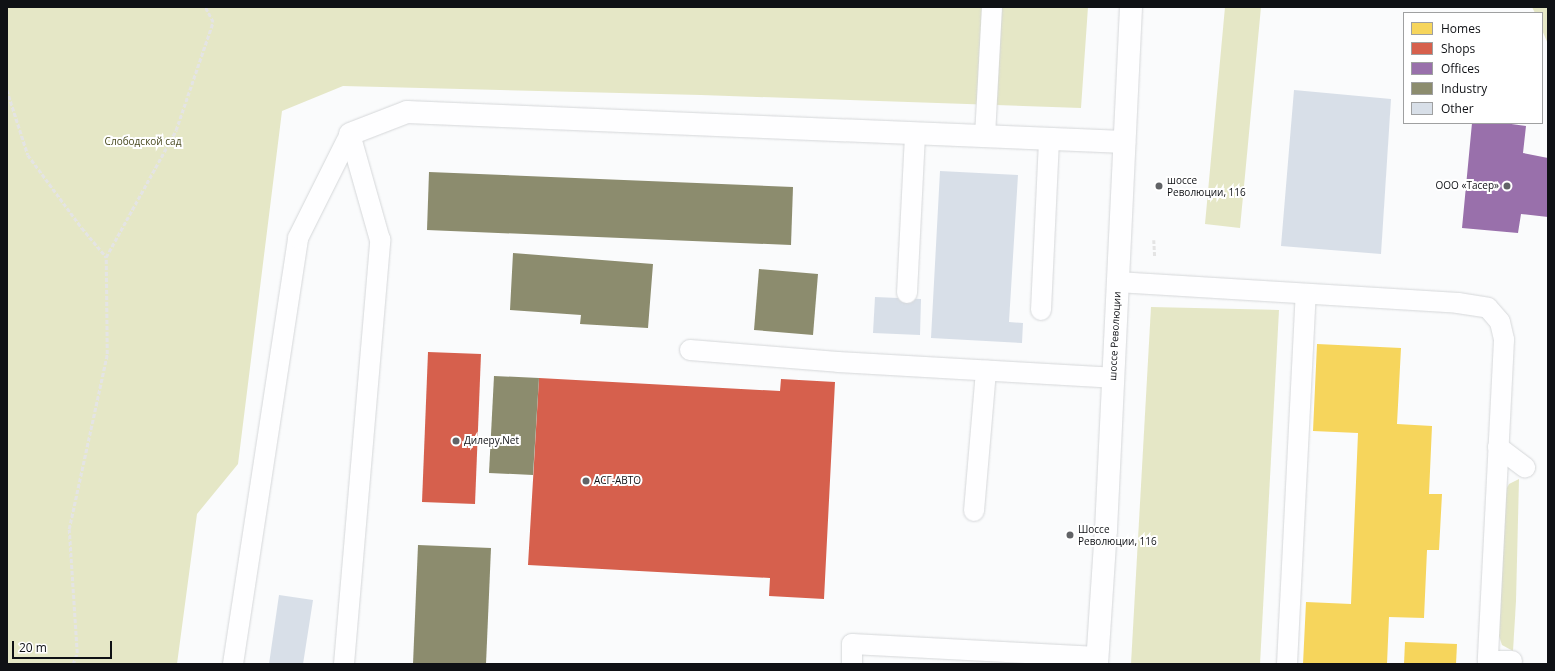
<!DOCTYPE html>
<html>
<head>
<meta charset="utf-8">
<style>
	body { margin:0 }
	#map { position:relative; width:1555px; height:671px; overflow:hidden; background:#fafbfc; font-family:"Open Sans",sans-serif }
	div>[style] { position:absolute }
	[style*='--x'] { left:calc(var(--x)*1px); top:calc(var(--y)*1px); width:calc(var(--w)*1px); rotate:calc(var(--a)*1deg) }
	.green>* { inset:0; background:#e5e7c6 }
	.homes>* { inset:0; background:#f6d55c }
	.shops>* { inset:0; background:#d6604d }
	.offices>* { inset:0; background:#9970ab }
	.industry>* { inset:0; background:#8c8c6e }
	.building>* { inset:0; background:#d8dfe8 }
	.path>* { height:2.5px; margin-top:-1.25px; transform-origin:0; background:repeating-linear-gradient(90deg,#e4e4e4 0 4px,transparent 0 6px) }
	.roads { filter:drop-shadow(0 0 1px #d5d7d9) drop-shadow(0 0 1px #d5d7d9) }
	.service>* { height:20px; margin:-10px; padding:0 10px; transform-origin:10px; border-radius:10px; background:#fefeff }
	.minor>* { height:22px; margin:-11px; padding:0 11px; transform-origin:11px; border-radius:11px; background:#fefeff }
	.secondary>* { height:22px; margin:-11px; padding:0 11px; transform-origin:11px; border-radius:11px; background:#fefeff }
	.dots>* { width:11px; height:11px; translate:-50% -50%; box-sizing:border-box; border:2px solid #fff; border-radius:50% }
	span { translate:-50% -50%; white-space:nowrap; text-align:center; line-height:1.15; -webkit-text-stroke:4px #fff; paint-order:stroke }
	.park-label { font-size:10px; color:#494a20 }
	.poi-label { font-size:10px; color:#0f1115 }
	.left { translate:0 -50%; text-align:left }
	.right { translate:-100% -50%; text-align:right }
	.street-label { font-size:10px; color:#0f1115 }
	.frame { position:absolute; inset:0; border:8px solid #0f1115; pointer-events:none }
	.legend { position:absolute; left:1403px; top:12px; width:140px; height:112px; box-sizing:border-box; background:#fff; border:1px solid #9fa0a1; margin:0; padding:5px 7px; list-style:none; font-size:12px; color:#0f1115 }
	.legend li { display:flex; align-items:center; gap:8px; height:20px }
	.legend b { width:20px; border:1px solid #9fa0a1 }
	.scale { position:absolute; left:12px; top:641px; width:100px; height:18px; box-sizing:border-box; border:2px solid #0f1115; border-top:0; padding-left:5px; font-size:12px; line-height:14px; white-space:nowrap; color:#0f1115; -webkit-text-stroke:3px #fff; paint-order:stroke }
</style>
</head>
<body>
<div id="map">
	<div class="green">
		<div style="clip-path:polygon(7px 7px,1088px 7px,1081px 108px,701px 95px,343px 86px,282px 111px,238px 464px,197px 514px,177px 664px,7px 664px)"></div>
		<div style="clip-path:polygon(1225px 7px,1261px 7px,1240px 228px,1205px 224px)"></div>
		<div style="clip-path:polygon(1532px 7px,1548px 7px,1548px 44px,1542px 30px,1542px 13px,1535px 13px)"></div>
		<div style="clip-path:polygon(1151px 307px,1279px 310px,1260px 664px,1131px 664px)"></div>
		<div style="clip-path:polygon(1519px 479px,1516px 601px,1513px 651px,1502px 645px,1499px 636px,1504px 493px,1509px 484px)"></div>
	</div>
	<div class="homes">
		<div style="clip-path:polygon(1317px 344px,1401px 348px,1397px 424px,1432px 426px,1429px 494px,1442px 494px,1439px 550px,1427px 550px,1424px 618px,1389px 617px,1387px 664px,1303px 664px,1306px 602px,1351px 604px,1358px 433px,1313px 431px)"></div>
		<div style="clip-path:polygon(1405px 642px,1457px 644px,1456px 664px,1404px 664px)"></div>
	</div>
	<div class="shops">
		<div style="clip-path:polygon(428px 352px,481px 354px,475px 504px,422px 502px)"></div>
		<div style="clip-path:polygon(539px 378px,780px 391px,781px 379px,835px 382px,824px 599px,769px 596px,770px 578px,528px 565px)"></div>
	</div>
	<div class="offices">
		<div style="clip-path:polygon(1472px 123px,1504px 123px,1526px 126px,1523px 153px,1548px 158px,1548px 217px,1521px 214px,1518px 233px,1462px 228px)"></div>
	</div>
	<div class="industry">
		<div style="clip-path:polygon(429px 172px,793px 187px,791px 245px,427px 230px)"></div>
		<div style="clip-path:polygon(513px 253px,653px 264px,648px 328px,580px 324px,581px 315px,510px 310px)"></div>
		<div style="clip-path:polygon(759px 269px,818px 274px,813px 335px,754px 330px)"></div>
		<div style="clip-path:polygon(494px 376px,539px 378px,533px 475px,489px 473px)"></div>
		<div style="clip-path:polygon(418px 545px,491px 548px,486px 664px,413px 664px)"></div>
	</div>
	<div class="building">
		<div style="clip-path:polygon(1294px 90px,1391px 99px,1381px 254px,1281px 246px)"></div>
		<div style="clip-path:polygon(940px 171px,1018px 175px,1009px 322px,1023px 323px,1022px 343px,931px 338px)"></div>
		<div style="clip-path:polygon(875px 297px,921px 299px,920px 335px,873px 333px)"></div>
		<div style="clip-path:polygon(279px 595px,313px 600px,303px 664px,269px 664px)"></div>
	</div>
	<div class="path">
		<div style="--x:7;--y:90;--w:68;--a:72.1"></div>
		<div style="--x:28;--y:155;--w:91;--a:53.5"></div>
		<div style="--x:82;--y:228;--w:38;--a:50"></div>
		<div style="--x:1154;--y:240;--w:17;--a:87"></div>
		<div style="--x:73;--y:664;--w:12;--a:-70"></div>
		<div style="--x:77;--y:653;--w:124;--a:-93.7"></div>
		<div style="--x:69;--y:529;--w:179;--a:-77.7"></div>
		<div style="--x:107;--y:354;--w:97;--a:-90.6"></div>
		<div style="--x:106;--y:257;--w:145;--a:-61.1"></div>
		<div style="--x:176;--y:130;--w:114;--a:-71.1"></div>
		<div style="--x:213;--y:22;--w:17;--a:-118"></div>
	</div>
	<div class="roads">
		<div class="service">
			<div style="--x:985;--y:136;--w:129;--a:-86.9"></div>
			<div style="--x:1117;--y:282;--w:342;--a:3.5"></div>
			<div style="--x:1458;--y:303;--w:30;--a:9"></div>
			<div style="--x:1488;--y:308;--w:18;--a:49"></div>
			<div style="--x:1500;--y:322;--w:18;--a:77"></div>
			<div style="--x:1504;--y:340;--w:321;--a:92.9"></div>
			<div style="--x:907;--y:293;--w:160;--a:-87.1"></div>
			<div style="--x:1041;--y:310;--w:171;--a:-87.3"></div>
			<div style="--x:690;--y:350;--w:148;--a:4.6"></div>
			<div style="--x:838;--y:362;--w:275;--a:3.3"></div>
			<div style="--x:1498;--y:447;--w:34;--a:37"></div>
			<div style="--x:974;--y:511;--w:141;--a:-85.1"></div>
			<div style="--x:233;--y:664;--w:431;--a:-81.3"></div>
			<div style="--x:298;--y:238;--w:116;--a:-63.4"></div>
			<div style="--x:344;--y:664;--w:426;--a:-85.1"></div>
			<div style="--x:380;--y:240;--w:110;--a:-105.8"></div>
			<div style="--x:852;--y:664;--w:20;--a:-90"></div>
			<div style="--x:852;--y:644;--w:246;--a:3"></div>
			<div style="--x:1287;--y:664;--w:370;--a:-87.1"></div>
			<div style="--x:1488;--y:664;--w:3;--a:-90"></div>
			<div style="--x:1488;--y:661;--w:24;--a:0"></div>
		</div>
		<div class="minor">
			<div style="--x:350;--y:134;--w:61;--a:-21.1"></div>
			<div style="--x:407;--y:112;--w:718;--a:2.4"></div>
		</div>
		<div class="secondary">
			<div style="--x:1097;--y:664;--w:134;--a:-86.2"></div>
			<div style="--x:1106;--y:530;--w:524;--a:-87.26"></div>
		</div>
	</div>
	<div class="dots">
		<div style="left:1159px;top:186px;background:#616366"></div>
		<div style="left:1507px;top:186px;background:#616366"></div>
		<div style="left:456px;top:441px;background:#616366"></div>
		<div style="left:586px;top:481px;background:#616366"></div>
		<div style="left:1070px;top:535px;background:#616366"></div>
	</div>
	<div class="park-label">
		<span style="left:143px;top:142px">Слободской сад</span>
	</div>
	<div class="poi-label">
		<span class="left" style="left:1167px;top:186px">шоссе<br>Революции, 116</span>
		<span class="right" style="left:1499px;top:186px">ООО «Тасер»</span>
		<span class="left" style="left:464px;top:441px">Дилеру.Net</span>
		<span class="left" style="left:594px;top:481px">АСГ-АВТО</span>
		<span class="left" style="left:1078px;top:535px">Шоссе<br>Революции, 116</span>
	</div>
	<div class="street-label">
		<span style="left:1115px;top:336px;rotate:-87deg">шоссе Революции</span>
	</div>
	<div class="frame"></div>
	<ul class="legend">
	<li><b style="height:11px;background:#f6d55c"></b>Homes</li>
	<li><b style="height:11px;background:#d6604d"></b>Shops</li>
	<li><b style="height:11px;background:#9970ab"></b>Offices</li>
	<li><b style="height:11px;background:#8c8c6e"></b>Industry</li>
	<li><b style="height:11px;background:#d8dfe8"></b>Other</li>
	</ul>
	<div class="scale">20 m</div>
</div>
</body>
</html>
